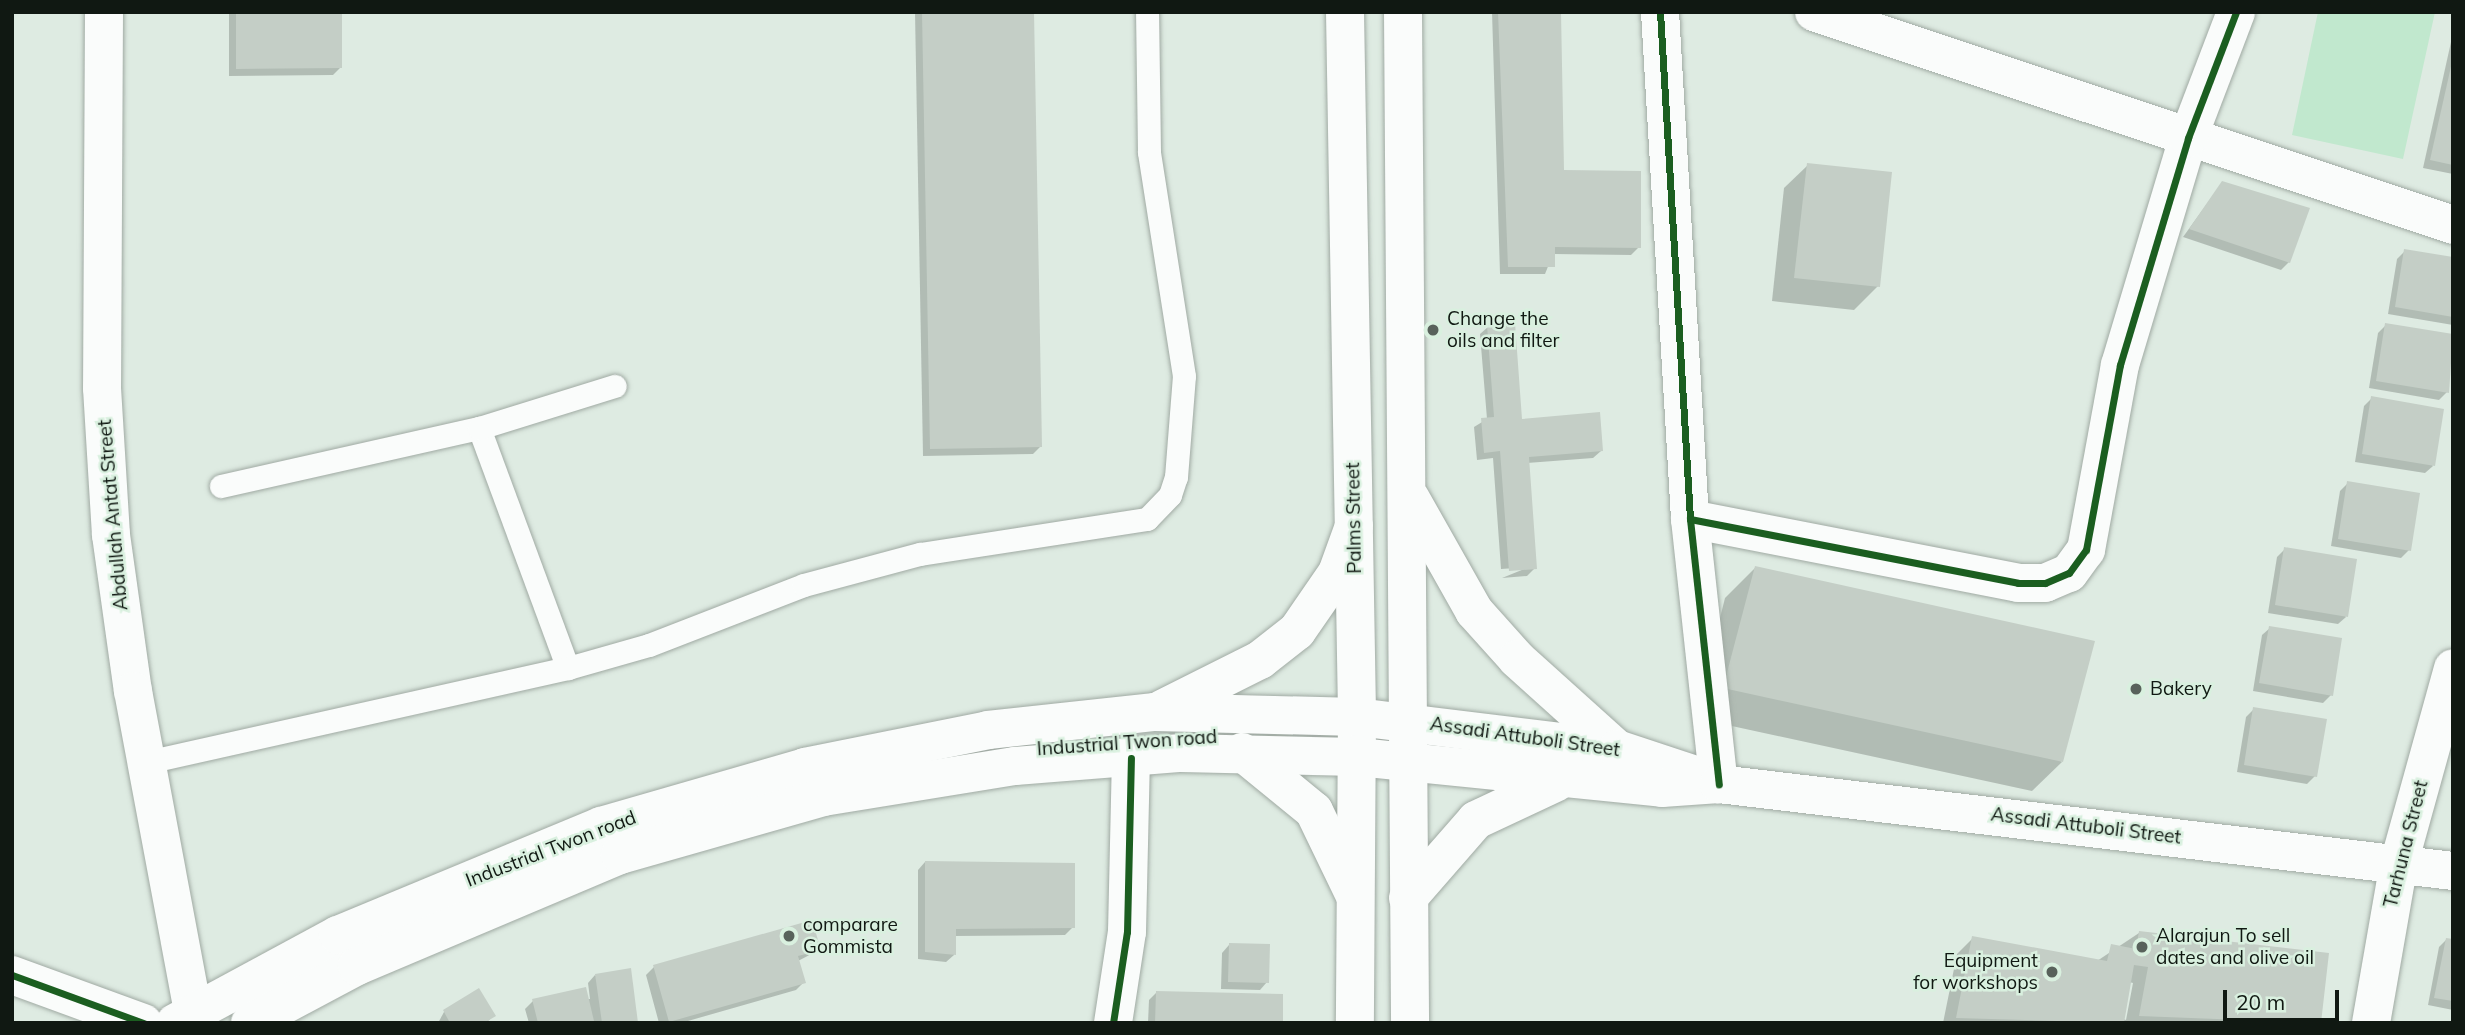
<!DOCTYPE html>
<html>
<head>
<meta charset="utf-8">
<style>
	body { margin:0 }
	#map { position:relative; width:2465px; height:1035px; overflow:hidden; background:#deebe2; font-family:Mulish,sans-serif }
	div>[style] { position:absolute }
	[style*='--x'] { left:calc(var(--x)*1px); top:calc(var(--y)*1px); width:calc(var(--w)*1px); rotate:calc(var(--a)*1deg) }
	.green>* { inset:0; background:#c1e8ce }
	.shadow>* { inset:0; background:#0003 }
	.building>* { inset:0; background:#c4cec6 }
	.roads { filter:drop-shadow(0 0 2px #a0aaa3) drop-shadow(0 0 2px #a0aaa3) }
	.service>* { height:23px; margin:-11.5px; padding:0 11.5px; transform-origin:11.5px; border-radius:11.5px; background:#fafcfb }
	.minor>* { height:38px; margin:-19px; padding:0 19px; transform-origin:19px; border-radius:19px; background:#fafcfb }
	.secondary>* { height:38px; margin:-19px; padding:0 19px; transform-origin:19px; border-radius:19px; background:#fafcfb }
	.primary>* { height:38px; margin:-19px; padding:0 19px; transform-origin:19px; border-radius:19px; background:#fafcfb }
	.trunk>* { height:38px; margin:-19px; padding:0 19px; transform-origin:19px; border-radius:19px; background:#fafcfb }
	.cycleway>* { height:7px; margin:-3.5px; padding:0 3.5px; transform-origin:3.5px; border-radius:3.5px; background:#1b5e20 }
	.dots>* { width:19px; height:19px; translate:-50% -50%; box-sizing:border-box; border:4px solid #d9f0df; border-radius:50% }
	span { translate:-50% -50%; white-space:nowrap; text-align:center; line-height:1.15; -webkit-text-stroke:5px #d9f0df; paint-order:stroke }
	.poi-label { font-size:19px; color:#101812 }
	.left { translate:0 -50%; text-align:left }
	.right { translate:-100% -50%; text-align:right }
	.street-label { font-size:19px; color:#101812 }
	.frame { position:absolute; inset:0; border:14px solid #101812; pointer-events:none }
	.scale { position:absolute; left:2223px; top:990px; width:116px; height:32px; box-sizing:border-box; border:4px solid #101812; border-top:0; padding-left:9px; font-size:21px; line-height:24px; white-space:nowrap; color:#101812; -webkit-text-stroke:5px #d9f0df; paint-order:stroke }
</style>
</head>
<body>
<div id="map">
	<div class="green">
		<div style="clip-path:polygon(2318px 12px,2435px 12px,2403px 159px,2292px 135px)"></div>
	</div>
	<div class="shadow">
		<div style="clip-path:polygon(229px 12px,340px 12px,341px 67px,333px 75px,229px 76px)"></div>
		<div style="clip-path:polygon(915px 12px,1033px 12px,1041px 446px,1033px 454px,923px 456px)"></div>
		<div style="clip-path:polygon(1492px 12px,1559px 12px,1562px 172px,1639px 247px,1631px 255px,1553px 254px,1545px 274px,1500px 274px)"></div>
		<div style="clip-path:polygon(2453px 33px,2453px 174px,2423px 168px)"></div>
		<div style="clip-path:polygon(1808px 165px,1878px 286px,1854px 310px,1772px 301px,1784px 188px)"></div>
		<div style="clip-path:polygon(2222px 183px,2289px 262px,2281px 270px,2183px 237px)"></div>
		<div style="clip-path:polygon(2405px 251px,2453px 259px,2453px 325px,2388px 314px,2397px 259px)"></div>
		<div style="clip-path:polygon(2386px 325px,2453px 336px,2447px 392px,2439px 400px,2369px 388px,2378px 333px)"></div>
		<div style="clip-path:polygon(1488px 327px,1520px 420px,1601px 451px,1593px 458px,1527px 463px,1535px 568px,1527px 576px,1502px 578px,1529px 567px,1501px 569px,1493px 458px,1477px 460px,1474px 427px,1487px 419px,1480px 334px)"></div>
		<div style="clip-path:polygon(2372px 398px,2433px 466px,2425px 473px,2355px 462px,2364px 406px)"></div>
		<div style="clip-path:polygon(2348px 483px,2409px 550px,2401px 558px,2331px 546px,2340px 491px)"></div>
		<div style="clip-path:polygon(2285px 549px,2346px 617px,2338px 624px,2268px 613px,2277px 557px)"></div>
		<div style="clip-path:polygon(1755px 568px,2062px 762px,2032px 791px,1695px 718px,1725px 598px)"></div>
		<div style="clip-path:polygon(2270px 628px,2331px 695px,2323px 703px,2253px 691px,2262px 635px)"></div>
		<div style="clip-path:polygon(2254px 709px,2315px 776px,2307px 784px,2237px 772px,2246px 717px)"></div>
		<div style="clip-path:polygon(925px 862px,1073px 927px,1065px 935px,954px 936px,954px 955px,946px 962px,918px 959px,918px 870px)"></div>
		<div style="clip-path:polygon(evenodd,2139px 933px,2319px 1023px,1943px 1023px,1957px 954px,1973px 938px,2097px 961px,2139px 933px,2129px 982px,2133px 983px,2126px 1020px,2123px 1019px,2129px 982px)"></div>
		<div style="clip-path:polygon(2447px 939px,2453px 941px,2453px 1010px,2428px 1005px,2439px 947px)"></div>
		<div style="clip-path:polygon(1229px 945px,1267px 982px,1260px 990px,1221px 989px,1222px 953px)"></div>
		<div style="clip-path:polygon(819px 950px,798px 961px,804px 982px,796px 990px,681px 1023px,659px 1023px,646px 975px,654px 967px)"></div>
		<div style="clip-path:polygon(595px 975px,637px 1023px,529px 1023px,525px 1009px,533px 1001px,590px 999px,588px 983px)"></div>
		<div style="clip-path:polygon(1157px 992px,1281px 1023px,1148px 1023px,1149px 1000px)"></div>
		<div style="clip-path:polygon(444px 1012px,494px 1015px,486px 1023px,438px 1023px)"></div>
	</div>
	<div class="building">
		<div style="clip-path:polygon(236px 12px,342px 12px,342px 68px,236px 69px)"></div>
		<div style="clip-path:polygon(922px 12px,1034px 12px,1042px 447px,930px 449px)"></div>
		<div style="clip-path:polygon(1498px 12px,1561px 12px,1564px 170px,1641px 171px,1641px 248px,1555px 247px,1555px 267px,1508px 267px)"></div>
		<div style="clip-path:polygon(2452px 62px,2453px 62px,2453px 165px,2430px 160px)"></div>
		<div style="clip-path:polygon(1807px 163px,1892px 172px,1880px 287px,1794px 278px)"></div>
		<div style="clip-path:polygon(2222px 181px,2310px 208px,2290px 263px,2189px 229px)"></div>
		<div style="clip-path:polygon(2404px 249px,2453px 257px,2453px 317px,2395px 307px)"></div>
		<div style="clip-path:polygon(1515px 323px,1522px 419px,1600px 412px,1603px 451px,1529px 457px,1537px 569px,1509px 571px,1500px 451px,1484px 453px,1481px 418px,1494px 417px,1487px 325px)"></div>
		<div style="clip-path:polygon(2385px 323px,2453px 334px,2449px 393px,2376px 381px)"></div>
		<div style="clip-path:polygon(2371px 396px,2444px 409px,2435px 466px,2362px 454px)"></div>
		<div style="clip-path:polygon(2347px 481px,2420px 493px,2411px 551px,2338px 539px)"></div>
		<div style="clip-path:polygon(2284px 547px,2357px 559px,2348px 617px,2275px 605px)"></div>
		<div style="clip-path:polygon(1755px 566px,2095px 641px,2063px 762px,1723px 688px)"></div>
		<div style="clip-path:polygon(2269px 626px,2342px 638px,2333px 696px,2259px 683px)"></div>
		<div style="clip-path:polygon(2253px 707px,2327px 719px,2317px 777px,2244px 765px)"></div>
		<div style="clip-path:polygon(925px 861px,1075px 863px,1075px 928px,956px 929px,956px 955px,925px 952px)"></div>
		<div style="clip-path:polygon(812px 920px,821px 950px,798px 956px,806px 983px,669px 1022px,653px 965px)"></div>
		<div style="clip-path:polygon(2139px 931px,2329px 953px,2321px 1023px,2139px 1016px,2148px 967px,2134px 965px,2124px 1023px,1956px 1018px,1972px 936px,2107px 961px,2111px 944px,2136px 949px)"></div>
		<div style="clip-path:polygon(2446px 938px,2453px 939px,2453px 1001px,2434px 998px)"></div>
		<div style="clip-path:polygon(1229px 943px,1270px 944px,1269px 983px,1228px 982px)"></div>
		<div style="clip-path:polygon(631px 968px,638px 1023px,602px 1023px,595px 974px)"></div>
		<div style="clip-path:polygon(586px 987px,594px 1021px,538px 1023px,532px 999px)"></div>
		<div style="clip-path:polygon(479px 988px,496px 1016px,484px 1023px,450px 1023px,443px 1010px)"></div>
		<div style="clip-path:polygon(1156px 991px,1283px 994px,1283px 1023px,1155px 1023px)"></div>
	</div>
	<div class="roads">
		<div class="service">
			<div style="--x:479;--y:428;--w:256;--a:69.7"></div>
			<div style="--x:221;--y:486;--w:264;--a:-12.7"></div>
			<div style="--x:479;--y:428;--w:142;--a:-17.2"></div>
			<div style="--x:147;--y:762;--w:431;--a:-12.6"></div>
			<div style="--x:568;--y:668;--w:84;--a:-15.9"></div>
			<div style="--x:649;--y:645;--w:166;--a:-21.2"></div>
			<div style="--x:804;--y:585;--w:120;--a:-15"></div>
			<div style="--x:920;--y:554;--w:230;--a:-8.8"></div>
			<div style="--x:1147;--y:519;--w:33;--a:-46"></div>
			<div style="--x:1170;--y:495;--w:19;--a:-72"></div>
			<div style="--x:1176;--y:477;--w:101;--a:-85.5"></div>
			<div style="--x:1184;--y:376;--w:227;--a:-98.9"></div>
			<div style="--x:1149;--y:152;--w:140;--a:-90.8"></div>
		</div>
		<div class="minor">
			<div style="--x:1660;--y:12;--w:508;--a:86.61"></div>
			<div style="--x:1690;--y:519;--w:267;--a:83.8"></div>
			<div style="--x:1814;--y:12;--w:674;--a:18.43"></div>
			<div style="--x:1690;--y:519;--w:334;--a:11"></div>
			<div style="--x:2018;--y:583;--w:27;--a:0"></div>
			<div style="--x:2045;--y:583;--w:26;--a:-23"></div>
			<div style="--x:2069;--y:573;--w:29;--a:-54"></div>
			<div style="--x:2086;--y:550;--w:188;--a:-79.6"></div>
			<div style="--x:2120;--y:365;--w:237;--a:-73.3"></div>
			<div style="--x:2188;--y:138;--w:135;--a:-69.1"></div>
			<div style="--x:12;--y:975;--w:140;--a:20.1"></div>
			<div style="--x:1113;--y:1023;--w:92;--a:-81.3"></div>
			<div style="--x:1127;--y:932;--w:174;--a:-88.7"></div>
		</div>
		<div class="secondary">
			<div style="--x:104;--y:12;--w:376;--a:90.3"></div>
			<div style="--x:102;--y:388;--w:147;--a:86.5"></div>
			<div style="--x:111;--y:535;--w:158;--a:82"></div>
			<div style="--x:133;--y:691;--w:327;--a:79.4"></div>
			<div style="--x:2371;--y:1023;--w:162;--a:-80.1"></div>
			<div style="--x:2399;--y:863;--w:202;--a:-74.5"></div>
		</div>
		<div class="primary">
			<div style="--x:1345;--y:12;--w:705;--a:89.02"></div>
			<div style="--x:1357;--y:717;--w:306;--a:90.4"></div>
			<div style="--x:1403;--y:12;--w:1011;--a:89.6"></div>
		</div>
		<div class="trunk">
			<div style="--x:1411;--y:499;--w:129;--a:60.6"></div>
			<div style="--x:1474;--y:611;--w:64;--a:48.1"></div>
			<div style="--x:1517;--y:659;--w:135;--a:42"></div>
			<div style="--x:1162;--y:709;--w:110;--a:-26.6"></div>
			<div style="--x:1260;--y:660;--w:47;--a:-38.1"></div>
			<div style="--x:1297;--y:631;--w:70;--a:-55.4"></div>
			<div style="--x:1337;--y:573;--w:50;--a:-70.1"></div>
			<div style="--x:1242;--y:752;--w:93;--a:39.3"></div>
			<div style="--x:1314;--y:811;--w:94;--a:64.2"></div>
			<div style="--x:1408;--y:898;--w:103;--a:-48.9"></div>
			<div style="--x:1476;--y:820;--w:89;--a:-25.1"></div>
			<div style="--x:175;--y:1023;--w:185;--a:-28.4"></div>
			<div style="--x:338;--y:935;--w:285;--a:-22.5"></div>
			<div style="--x:601;--y:826;--w:212;--a:-16.1"></div>
			<div style="--x:805;--y:767;--w:187;--a:-11.4"></div>
			<div style="--x:988;--y:730;--w:168;--a:-6.2"></div>
			<div style="--x:1155;--y:712;--w:202;--a:1.4"></div>
			<div style="--x:1357;--y:717;--w:262;--a:7"></div>
			<div style="--x:1617;--y:749;--w:102;--a:18.3"></div>
			<div style="--x:250;--y:1023;--w:121;--a:-28"></div>
			<div style="--x:357;--y:966;--w:285;--a:-22.9"></div>
			<div style="--x:620;--y:855;--w:211;--a:-15.9"></div>
			<div style="--x:823;--y:797;--w:194;--a:-9.2"></div>
			<div style="--x:1015;--y:766;--w:167;--a:-4.5"></div>
			<div style="--x:1181;--y:753;--w:177;--a:1.3"></div>
			<div style="--x:1358;--y:757;--w:306;--a:5.8"></div>
			<div style="--x:1662;--y:788;--w:57;--a:-4"></div>
			<div style="--x:1719;--y:784;--w:739;--a:6.76"></div>
		</div>
	</div>
	<div class="cycleway">
		<div style="--x:1660;--y:12;--w:508;--a:86.61"></div>
		<div style="--x:1690;--y:519;--w:267;--a:83.8"></div>
		<div style="--x:1690;--y:519;--w:334;--a:11"></div>
		<div style="--x:2018;--y:583;--w:27;--a:0"></div>
		<div style="--x:2045;--y:583;--w:26;--a:-23"></div>
		<div style="--x:2069;--y:573;--w:29;--a:-54"></div>
		<div style="--x:2086;--y:550;--w:188;--a:-79.6"></div>
		<div style="--x:2120;--y:365;--w:237;--a:-73.3"></div>
		<div style="--x:2188;--y:138;--w:135;--a:-69.1"></div>
		<div style="--x:12;--y:975;--w:140;--a:20.1"></div>
		<div style="--x:1113;--y:1023;--w:92;--a:-81.3"></div>
		<div style="--x:1127;--y:932;--w:174;--a:-88.7"></div>
	</div>
	<div class="dots">
		<div style="left:1433px;top:330px;background:#58625b"></div>
		<div style="left:2136px;top:689px;background:#58625b"></div>
		<div style="left:789px;top:936px;background:#58625b"></div>
		<div style="left:2142px;top:947px;background:#58625b"></div>
		<div style="left:2052px;top:972px;background:#58625b"></div>
	</div>
	<div class="poi-label">
		<span class="left" style="left:1447px;top:330px">Change the<br>oils and filter</span>
		<span class="left" style="left:2150px;top:689px">Bakery</span>
		<span class="left" style="left:803px;top:936px">comparare<br>Gommista</span>
		<span class="left" style="left:2156px;top:947px">Alarajun To sell<br>dates and olive oil</span>
		<span class="right" style="left:2038px;top:972px">Equipment<br>for workshops</span>
	</div>
	<div class="street-label">
		<span style="left:113px;top:515px;rotate:-95deg">Abdullah Antat Street</span>
		<span style="left:1354px;top:518px;rotate:-91deg">Palms Street</span>
		<span style="left:1525px;top:737px;rotate:8deg">Assadi Attuboli Street</span>
		<span style="left:1127px;top:743px;rotate:-4deg">Industrial Twon road</span>
		<span style="left:2086px;top:826px;rotate:7deg">Assadi Attuboli Street</span>
		<span style="left:2406px;top:844px;rotate:-76deg">Tarhuna Street</span>
		<span style="left:551px;top:849px;rotate:-21deg">Industrial Twon road</span>
	</div>
	<div class="frame"></div>
	<div class="scale">20 m</div>
</div>
</body>
</html>
